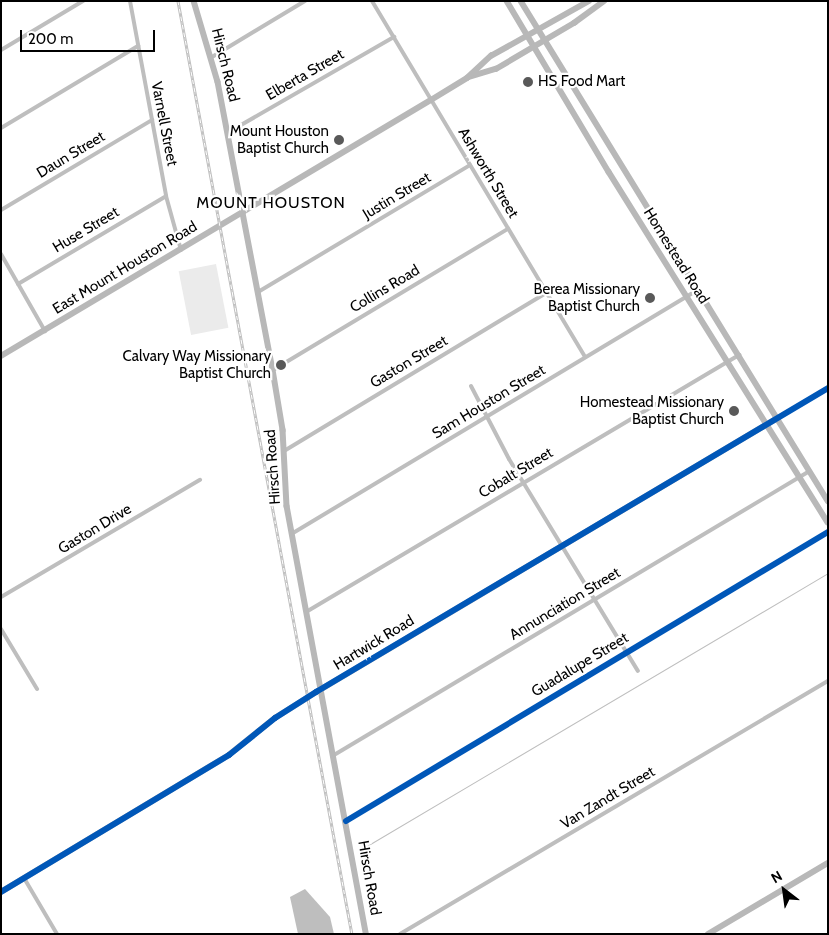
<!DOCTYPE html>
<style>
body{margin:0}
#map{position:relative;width:829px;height:935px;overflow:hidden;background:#fff;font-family:Cabin,sans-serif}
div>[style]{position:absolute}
.green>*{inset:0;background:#ebebeb;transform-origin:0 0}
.water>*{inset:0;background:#bebebe}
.stream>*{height:1px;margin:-0.5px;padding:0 0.5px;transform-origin:0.5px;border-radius:0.5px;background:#bebebe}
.street>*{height:4px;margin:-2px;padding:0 2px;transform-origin:2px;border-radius:2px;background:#bebebe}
.secondary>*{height:5.5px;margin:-2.75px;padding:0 2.75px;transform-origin:2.75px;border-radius:2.75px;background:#b8b8b8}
.rail>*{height:3px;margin-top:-1.5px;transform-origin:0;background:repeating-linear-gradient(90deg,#fff 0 4px,#bebebe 0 8px);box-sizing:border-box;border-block:1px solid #bebebe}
.cycleway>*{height:6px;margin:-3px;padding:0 3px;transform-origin:3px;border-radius:3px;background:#0057b8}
.dots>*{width:14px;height:14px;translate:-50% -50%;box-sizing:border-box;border:2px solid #fff;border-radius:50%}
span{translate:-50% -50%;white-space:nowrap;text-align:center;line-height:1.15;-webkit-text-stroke:4.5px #fff;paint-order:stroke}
.street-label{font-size:15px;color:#000}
.poi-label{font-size:15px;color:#000}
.left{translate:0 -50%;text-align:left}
.right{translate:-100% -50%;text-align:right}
.neighbourhood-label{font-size:16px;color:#000;letter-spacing:1px}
.frame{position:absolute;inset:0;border:2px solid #000;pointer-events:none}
.north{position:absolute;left:759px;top:865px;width:50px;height:50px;-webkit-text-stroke:4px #fff;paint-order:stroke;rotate:330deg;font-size:14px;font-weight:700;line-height:20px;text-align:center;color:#000}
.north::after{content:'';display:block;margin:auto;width:18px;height:22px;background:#000;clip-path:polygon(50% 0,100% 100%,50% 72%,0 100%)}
.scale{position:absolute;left:20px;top:30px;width:135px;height:22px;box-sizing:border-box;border:2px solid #000;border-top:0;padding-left:6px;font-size:15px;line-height:18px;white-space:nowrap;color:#000;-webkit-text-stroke:4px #fff;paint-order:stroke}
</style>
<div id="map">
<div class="green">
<i style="left:216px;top:264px;width:65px;height:38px;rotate:79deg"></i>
</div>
<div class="water">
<i style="clip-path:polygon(305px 889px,330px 917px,334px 934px,298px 934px,290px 897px)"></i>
</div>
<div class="stream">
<i style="left:360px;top:850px;width:544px;rotate:-30.62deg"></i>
</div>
<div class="street">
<i style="left:130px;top:1px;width:198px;rotate:79.5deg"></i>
<i style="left:166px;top:196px;width:56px;rotate:74.5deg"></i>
<i style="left:372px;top:1px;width:415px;rotate:59.1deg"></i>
<i style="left:1px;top:50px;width:96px;rotate:-30.9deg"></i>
<i style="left:212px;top:57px;width:109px;rotate:-31.1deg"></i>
<i style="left:1px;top:128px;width:160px;rotate:-30.9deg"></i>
<i style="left:227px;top:133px;width:193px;rotate:-29.9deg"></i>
<i style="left:1px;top:210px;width:176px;rotate:-30.8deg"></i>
<i style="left:1px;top:254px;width:89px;rotate:60.3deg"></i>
<i style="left:18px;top:284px;width:172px;rotate:-30.7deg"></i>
<i style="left:258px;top:292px;width:247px;rotate:-30.9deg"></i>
<i style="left:273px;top:370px;width:274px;rotate:-31deg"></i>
<i style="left:471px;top:386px;width:82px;rotate:62.5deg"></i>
<i style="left:509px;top:459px;width:248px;rotate:58.7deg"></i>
<i style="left:776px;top:419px;width:61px;rotate:-30.8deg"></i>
<i style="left:284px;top:451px;width:306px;rotate:-31.1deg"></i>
<i style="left:293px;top:533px;width:471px;rotate:-31deg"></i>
<i style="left:1px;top:597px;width:231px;rotate:-30.5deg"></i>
<i style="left:306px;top:612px;width:504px;rotate:-30.69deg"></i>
<i style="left:1px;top:629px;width:70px;rotate:59deg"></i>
<i style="left:334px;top:755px;width:552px;rotate:-30.84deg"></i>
<i style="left:346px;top:821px;width:562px;rotate:-30.95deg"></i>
<i style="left:24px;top:878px;width:65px;rotate:59.5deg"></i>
<i style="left:400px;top:934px;width:497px;rotate:-30.6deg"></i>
</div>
<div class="secondary">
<i style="left:194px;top:1px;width:84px;rotate:73.5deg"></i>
<i style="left:218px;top:82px;width:293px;rotate:79.2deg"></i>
<i style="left:273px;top:370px;width:61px;rotate:80.5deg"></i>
<i style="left:283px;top:430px;width:76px;rotate:87deg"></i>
<i style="left:287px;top:506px;width:435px;rotate:79.5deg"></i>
<i style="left:507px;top:1px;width:199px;rotate:59.2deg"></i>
<i style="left:609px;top:172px;width:413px;rotate:58deg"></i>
<i style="left:521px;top:1px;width:587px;rotate:58.45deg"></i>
<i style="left:469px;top:77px;width:28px;rotate:-17deg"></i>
<i style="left:496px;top:69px;width:91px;rotate:-30.5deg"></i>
<i style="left:574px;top:23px;width:37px;rotate:-36deg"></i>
<i style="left:1px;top:356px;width:500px;rotate:-30.77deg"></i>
<i style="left:431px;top:100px;width:42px;rotate:-31.4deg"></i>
<i style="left:467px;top:78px;width:33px;rotate:-43deg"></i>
<i style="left:491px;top:56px;width:112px;rotate:-29.3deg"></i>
<i style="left:1px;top:892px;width:266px;rotate:-31deg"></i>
<i style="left:229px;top:755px;width:59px;rotate:-38.8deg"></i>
<i style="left:275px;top:718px;width:39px;rotate:-32deg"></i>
<i style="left:308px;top:697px;width:544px;rotate:-30.71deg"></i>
<i style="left:708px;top:934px;width:139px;rotate:-30.6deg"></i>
</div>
<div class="rail">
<i style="left:178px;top:1px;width:949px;rotate:79.44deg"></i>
</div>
<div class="cycleway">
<i style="left:346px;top:821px;width:562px;rotate:-30.95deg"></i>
<i style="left:1px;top:892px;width:266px;rotate:-31deg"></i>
<i style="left:229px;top:755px;width:59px;rotate:-38.8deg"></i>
<i style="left:275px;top:718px;width:49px;rotate:-32.4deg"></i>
<i style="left:316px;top:692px;width:595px;rotate:-30.7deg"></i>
</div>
<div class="dots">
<i style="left:528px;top:82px;background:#595959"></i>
<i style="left:339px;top:140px;background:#595959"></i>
<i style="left:650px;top:298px;background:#595959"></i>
<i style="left:281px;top:365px;background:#595959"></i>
<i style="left:734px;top:411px;background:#595959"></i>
</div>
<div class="street-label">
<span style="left:225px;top:65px;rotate:76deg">Hirsch Road</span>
<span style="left:305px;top:75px;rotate:-30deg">Elberta Street</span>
<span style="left:164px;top:124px;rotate:79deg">Varnell Street</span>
<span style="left:71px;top:155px;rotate:-31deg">Daun Street</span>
<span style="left:488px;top:173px;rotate:59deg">Ashworth Street</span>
<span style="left:397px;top:196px;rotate:-31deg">Justin Street</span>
<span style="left:86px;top:230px;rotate:-31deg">Huse Street</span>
<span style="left:676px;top:256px;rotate:58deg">Homestead Road</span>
<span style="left:125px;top:268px;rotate:-31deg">East Mount Houston Road</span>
<span style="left:385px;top:289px;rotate:-31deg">Collins Road</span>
<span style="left:409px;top:362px;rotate:-31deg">Gaston Street</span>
<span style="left:489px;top:402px;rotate:-31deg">Sam Houston Street</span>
<span style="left:273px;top:467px;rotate:-94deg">Hirsch Road</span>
<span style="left:516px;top:473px;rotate:-31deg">Cobalt Street</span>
<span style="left:95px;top:529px;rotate:-31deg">Gaston Drive</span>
<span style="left:565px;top:604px;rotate:-31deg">Annunciation Street</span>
<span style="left:374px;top:643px;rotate:-31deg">Hartwick Road</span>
<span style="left:580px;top:665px;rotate:-31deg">Guadalupe Street</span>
<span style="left:608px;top:798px;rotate:-31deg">Van Zandt Street</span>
<span style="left:369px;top:878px;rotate:80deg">Hirsch Road</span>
</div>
<div class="poi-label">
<span class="left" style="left:538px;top:82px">HS Food Mart</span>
<span class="right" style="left:329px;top:140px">Mount Houston<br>Baptist Church</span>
<span class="right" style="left:640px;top:298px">Berea Missionary<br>Baptist Church</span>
<span class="right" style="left:271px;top:365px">Calvary Way Missionary<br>Baptist Church</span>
<span class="right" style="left:724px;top:411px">Homestead Missionary<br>Baptist Church</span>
</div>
<div class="neighbourhood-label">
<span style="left:271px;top:203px">MOUNT HOUSTON</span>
</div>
<div class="frame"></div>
<div class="north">N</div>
<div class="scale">200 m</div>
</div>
